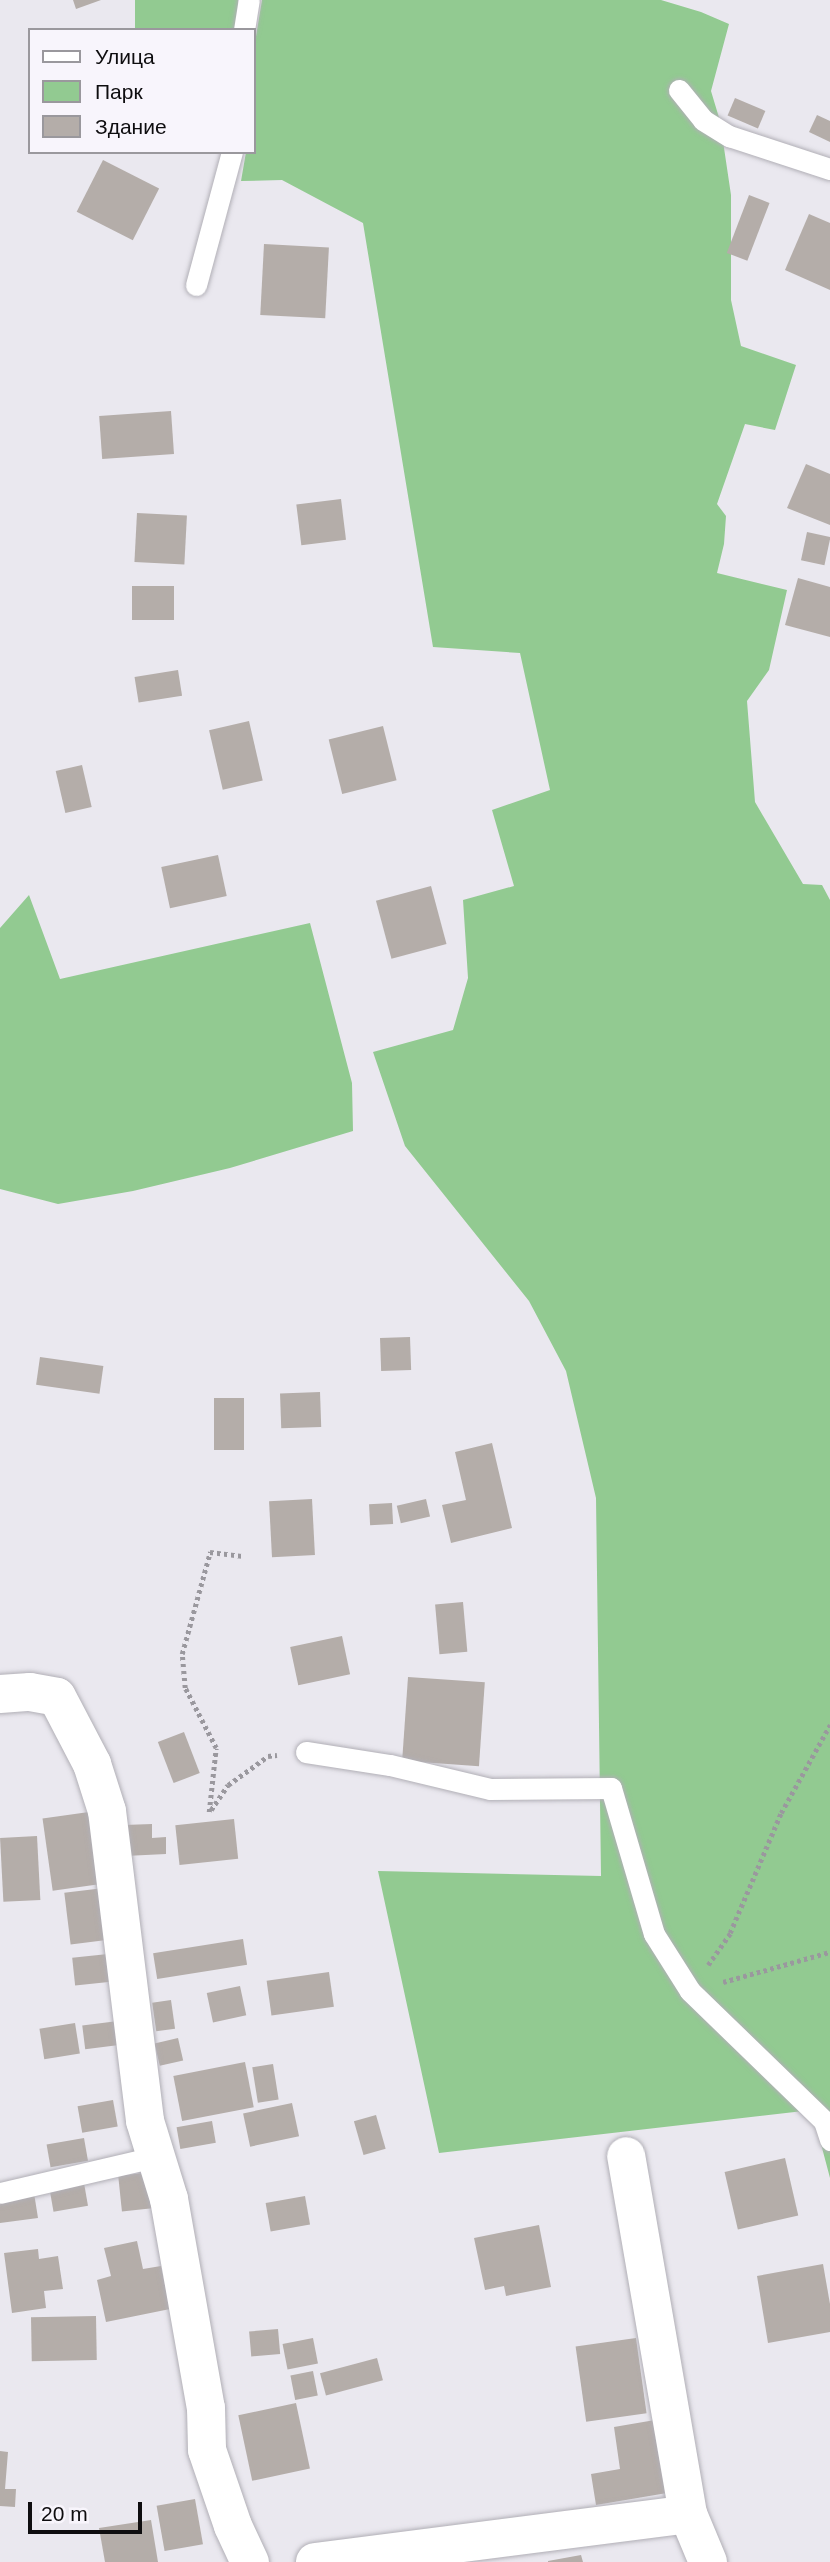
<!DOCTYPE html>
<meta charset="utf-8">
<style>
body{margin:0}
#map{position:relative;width:830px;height:2562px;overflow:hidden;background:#eae8ef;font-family:Helvetica,sans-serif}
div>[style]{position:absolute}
.green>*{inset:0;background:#92ca91;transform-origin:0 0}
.building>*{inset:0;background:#b4ada9;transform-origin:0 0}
.path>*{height:4.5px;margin-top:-2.25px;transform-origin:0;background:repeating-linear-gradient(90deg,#9a989e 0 3.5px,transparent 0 7px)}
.roads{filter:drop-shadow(0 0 2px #b1afb6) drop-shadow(0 0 2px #b1afb6)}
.service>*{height:21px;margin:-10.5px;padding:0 10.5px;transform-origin:10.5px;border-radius:10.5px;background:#fff}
.minor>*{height:38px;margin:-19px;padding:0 19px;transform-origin:19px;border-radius:19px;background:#fff}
span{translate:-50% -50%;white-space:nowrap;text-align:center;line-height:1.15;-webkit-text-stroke:6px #f8f5fc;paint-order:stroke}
.legend{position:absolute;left:28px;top:28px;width:228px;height:126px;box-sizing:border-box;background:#f8f5fc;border:2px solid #9a989d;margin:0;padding:9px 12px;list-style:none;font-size:21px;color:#0e0d0f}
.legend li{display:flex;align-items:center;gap:14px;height:35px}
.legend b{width:35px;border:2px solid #9a989d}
.scale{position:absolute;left:28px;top:2502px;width:114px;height:32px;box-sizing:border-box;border:4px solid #0e0d0f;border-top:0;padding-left:9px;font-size:21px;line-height:24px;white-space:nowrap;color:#0e0d0f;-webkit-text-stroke:5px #f8f5fc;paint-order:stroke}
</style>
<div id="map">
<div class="green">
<i style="left:135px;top:0;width:103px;height:31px"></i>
<i style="clip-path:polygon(262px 0,661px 0,701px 12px,729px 24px,711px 91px,720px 121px,731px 195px,731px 300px,741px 346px,796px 365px,775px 430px,745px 424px,717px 504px,726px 516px,724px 544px,717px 573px,787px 590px,769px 670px,747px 701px,755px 802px,803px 884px,822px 885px,830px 900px,830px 2178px,812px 2110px,439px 2153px,378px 1871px,601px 1876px,596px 1498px,566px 1371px,529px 1301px,405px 1146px,373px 1052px,453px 1030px,468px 978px,463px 900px,514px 886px,492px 810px,550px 790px,520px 653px,433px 647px,363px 223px,282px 180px,241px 181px,246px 152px,254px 152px,254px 48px)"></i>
<i style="clip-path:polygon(29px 895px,60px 979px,310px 923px,352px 1083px,353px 1131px,230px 1168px,133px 1191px,58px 1204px,0 1189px,0 928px)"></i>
</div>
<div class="building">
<i style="clip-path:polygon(73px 0,101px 0,76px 9px)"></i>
<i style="left:735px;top:98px;width:33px;height:19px;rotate:23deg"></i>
<i style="clip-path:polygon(817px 115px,830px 121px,830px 142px,809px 132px)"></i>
<i style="left:103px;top:160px;width:63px;height:58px;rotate:27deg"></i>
<i style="left:749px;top:195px;width:22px;height:62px;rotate:21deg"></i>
<i style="clip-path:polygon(809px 214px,830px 223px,830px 290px,785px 270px)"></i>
<i style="left:264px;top:244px;width:65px;height:71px;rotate:3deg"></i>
<i style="left:171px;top:411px;width:43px;height:72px;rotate:86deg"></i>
<i style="clip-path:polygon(806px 464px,830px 474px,830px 525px,787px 508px)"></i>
<i style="left:341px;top:499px;width:41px;height:45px;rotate:83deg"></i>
<i style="left:137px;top:513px;width:50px;height:49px;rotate:3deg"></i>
<i style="left:807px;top:532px;width:24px;height:29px;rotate:12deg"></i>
<i style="clip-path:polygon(798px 578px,830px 587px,830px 637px,785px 625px)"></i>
<i style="left:174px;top:586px;width:34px;height:42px;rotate:90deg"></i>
<i style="left:178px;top:670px;width:26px;height:44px;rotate:81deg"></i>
<i style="left:249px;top:721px;width:61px;height:41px;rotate:77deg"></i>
<i style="left:383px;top:726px;width:56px;height:56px;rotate:76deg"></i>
<i style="left:82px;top:765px;width:43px;height:27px;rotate:77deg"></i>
<i style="left:218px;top:855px;width:42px;height:58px;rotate:78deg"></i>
<i style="left:431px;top:886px;width:60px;height:57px;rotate:75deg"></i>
<i style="left:410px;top:1337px;width:33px;height:30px;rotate:88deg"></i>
<i style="left:40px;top:1357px;width:64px;height:28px;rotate:8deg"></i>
<i style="left:320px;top:1392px;width:35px;height:40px;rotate:88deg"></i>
<i style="left:214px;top:1398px;width:30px;height:52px"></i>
<i style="clip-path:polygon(492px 1443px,512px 1528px,451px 1543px,442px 1505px,466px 1500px,455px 1452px)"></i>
<i style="left:312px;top:1499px;width:56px;height:43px;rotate:87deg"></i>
<i style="left:426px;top:1499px;width:18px;height:30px;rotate:77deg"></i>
<i style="left:392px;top:1503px;width:21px;height:23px;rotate:87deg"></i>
<i style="left:463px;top:1602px;width:50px;height:28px;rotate:85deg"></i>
<i style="left:342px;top:1636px;width:39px;height:53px;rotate:78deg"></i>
<i style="left:408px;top:1677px;width:77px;height:84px;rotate:4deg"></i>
<i style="left:184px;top:1732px;width:44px;height:28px;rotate:69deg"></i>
<i style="left:96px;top:1811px;width:73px;height:54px;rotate:82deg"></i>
<i style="left:234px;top:1819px;width:40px;height:59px;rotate:84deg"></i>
<i style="clip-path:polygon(152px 1824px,152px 1838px,166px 1837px,166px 1854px,125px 1856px,124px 1825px)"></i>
<i style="left:37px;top:1836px;width:64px;height:37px;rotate:87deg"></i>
<i style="left:104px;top:1888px;width:52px;height:40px;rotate:83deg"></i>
<i style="left:243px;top:1939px;width:26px;height:91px;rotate:81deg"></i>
<i style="left:108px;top:1954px;width:28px;height:36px;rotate:84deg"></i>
<i style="left:329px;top:1972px;width:35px;height:63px;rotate:82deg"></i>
<i style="left:240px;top:1986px;width:30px;height:34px;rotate:78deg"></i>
<i style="left:171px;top:2000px;width:29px;height:19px;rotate:82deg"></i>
<i style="left:118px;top:2021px;width:24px;height:36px;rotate:83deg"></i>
<i style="left:75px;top:2023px;width:31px;height:36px;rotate:81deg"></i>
<i style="left:178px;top:2038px;width:23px;height:24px;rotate:77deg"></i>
<i style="left:245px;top:2062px;width:46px;height:73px;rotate:79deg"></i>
<i style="left:273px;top:2064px;width:36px;height:21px;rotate:81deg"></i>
<i style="left:113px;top:2100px;width:27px;height:36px;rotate:80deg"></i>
<i style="left:292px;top:2103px;width:34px;height:50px;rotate:78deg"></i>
<i style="left:376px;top:2115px;width:35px;height:23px;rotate:74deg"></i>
<i style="left:212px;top:2121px;width:22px;height:36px;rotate:80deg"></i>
<i style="left:84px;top:2138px;width:23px;height:38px;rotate:80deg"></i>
<i style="left:785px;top:2158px;width:59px;height:62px;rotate:77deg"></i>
<i style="left:153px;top:2172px;width:36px;height:35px;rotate:84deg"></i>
<i style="left:84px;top:2183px;width:23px;height:35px;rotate:80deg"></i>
<i style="clip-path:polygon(34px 2193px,38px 2218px,0 2223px,0 2199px)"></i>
<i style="left:305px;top:2196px;width:29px;height:40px;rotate:80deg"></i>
<i style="clip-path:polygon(539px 2225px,551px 2287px,506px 2296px,504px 2286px,485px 2290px,474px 2238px)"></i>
<i style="clip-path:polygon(137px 2241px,143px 2269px,161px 2266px,170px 2309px,106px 2322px,97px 2280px,111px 2276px,104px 2248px)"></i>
<i style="clip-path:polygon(38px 2249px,39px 2259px,58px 2256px,63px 2289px,44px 2291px,46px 2308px,12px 2313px,4px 2253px)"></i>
<i style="clip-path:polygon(823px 2264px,830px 2304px,830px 2332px,768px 2343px,757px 2276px)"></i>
<i style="left:96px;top:2316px;width:44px;height:65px;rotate:89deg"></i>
<i style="left:278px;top:2329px;width:25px;height:29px;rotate:85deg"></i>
<i style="left:313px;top:2338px;width:26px;height:31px;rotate:79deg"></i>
<i style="left:636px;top:2338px;width:76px;height:61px;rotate:82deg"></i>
<i style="left:377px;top:2358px;width:23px;height:59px;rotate:75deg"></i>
<i style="left:313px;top:2371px;width:25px;height:23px;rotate:79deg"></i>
<i style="left:296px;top:2403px;width:67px;height:59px;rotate:78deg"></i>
<i style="clip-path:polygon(655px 2420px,667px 2493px,596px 2505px,591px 2474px,620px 2469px,614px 2427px)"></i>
<i style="clip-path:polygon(0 2451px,8px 2452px,5px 2489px,16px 2489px,15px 2507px,0 2506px)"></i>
<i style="left:195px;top:2499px;width:46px;height:39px;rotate:80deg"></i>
<i style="clip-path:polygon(151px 2520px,158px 2562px,105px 2562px,99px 2528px)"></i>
<i style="clip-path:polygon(581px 2555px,583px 2562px,548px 2562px,548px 2561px)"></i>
</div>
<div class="path">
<i style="left:211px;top:1810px;width:30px;rotate:-56deg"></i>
<i style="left:228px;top:1785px;width:49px;rotate:-35.9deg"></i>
<i style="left:268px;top:1756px;width:9px;rotate:-6deg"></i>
<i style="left:209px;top:1812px;width:64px;rotate:-83.8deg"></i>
<i style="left:216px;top:1748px;width:68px;rotate:-117.3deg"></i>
<i style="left:185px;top:1688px;width:34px;rotate:-95deg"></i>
<i style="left:182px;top:1654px;width:106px;rotate:-74.6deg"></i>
<i style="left:210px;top:1552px;width:34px;rotate:7deg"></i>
<i style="left:708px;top:1965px;width:39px;rotate:-55deg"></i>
<i style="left:730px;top:1933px;width:130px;rotate:-67deg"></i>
<i style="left:781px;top:1813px;width:101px;rotate:-60.9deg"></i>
<i style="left:723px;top:1982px;width:111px;rotate:-15.7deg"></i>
</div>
<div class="roads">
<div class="service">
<i style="left:244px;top:30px;width:30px;rotate:-81deg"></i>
<i style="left:679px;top:90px;width:38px;rotate:51deg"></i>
<i style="left:703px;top:120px;width:31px;rotate:32deg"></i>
<i style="left:729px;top:136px;width:106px;rotate:18.1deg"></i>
<i style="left:196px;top:285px;width:138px;rotate:-74.9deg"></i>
<i style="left:306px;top:1752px;width:85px;rotate:8.8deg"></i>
<i style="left:390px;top:1765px;width:103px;rotate:13.5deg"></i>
<i style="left:490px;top:1789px;width:121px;rotate:-0.5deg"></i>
<i style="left:611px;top:1788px;width:152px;rotate:73.6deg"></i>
<i style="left:654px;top:1934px;width:67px;rotate:57.7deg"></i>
<i style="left:690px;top:1991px;width:187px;rotate:44.1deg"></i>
<i style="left:824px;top:2121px;width:20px;rotate:72deg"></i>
<i style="left:0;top:2193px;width:159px;rotate:-13.1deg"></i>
</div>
<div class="minor">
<i style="left:0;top:1694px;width:30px;rotate:-4deg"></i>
<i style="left:30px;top:1692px;width:27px;rotate:10deg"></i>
<i style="left:57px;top:1697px;width:76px;rotate:62.4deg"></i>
<i style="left:92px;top:1764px;width:49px;rotate:72.3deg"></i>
<i style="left:107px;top:1811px;width:312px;rotate:83deg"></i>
<i style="left:145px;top:2121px;width:82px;rotate:72.9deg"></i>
<i style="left:169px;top:2199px;width:212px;rotate:80deg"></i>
<i style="left:206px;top:2408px;width:42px;rotate:88.6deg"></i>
<i style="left:207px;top:2450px;width:80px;rotate:71.1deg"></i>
<i style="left:233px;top:2526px;width:40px;rotate:65deg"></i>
<i style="left:688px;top:2514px;width:52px;rotate:67.4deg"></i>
<i style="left:315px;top:2562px;width:376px;rotate:-7.3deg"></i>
<i style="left:688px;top:2514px;width:363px;rotate:-99.8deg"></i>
</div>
</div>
<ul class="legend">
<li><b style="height:9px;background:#fff"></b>Улица</li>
<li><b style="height:19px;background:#92ca91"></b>Парк</li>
<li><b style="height:19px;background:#b4ada9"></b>Здание</li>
</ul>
<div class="scale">20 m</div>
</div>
